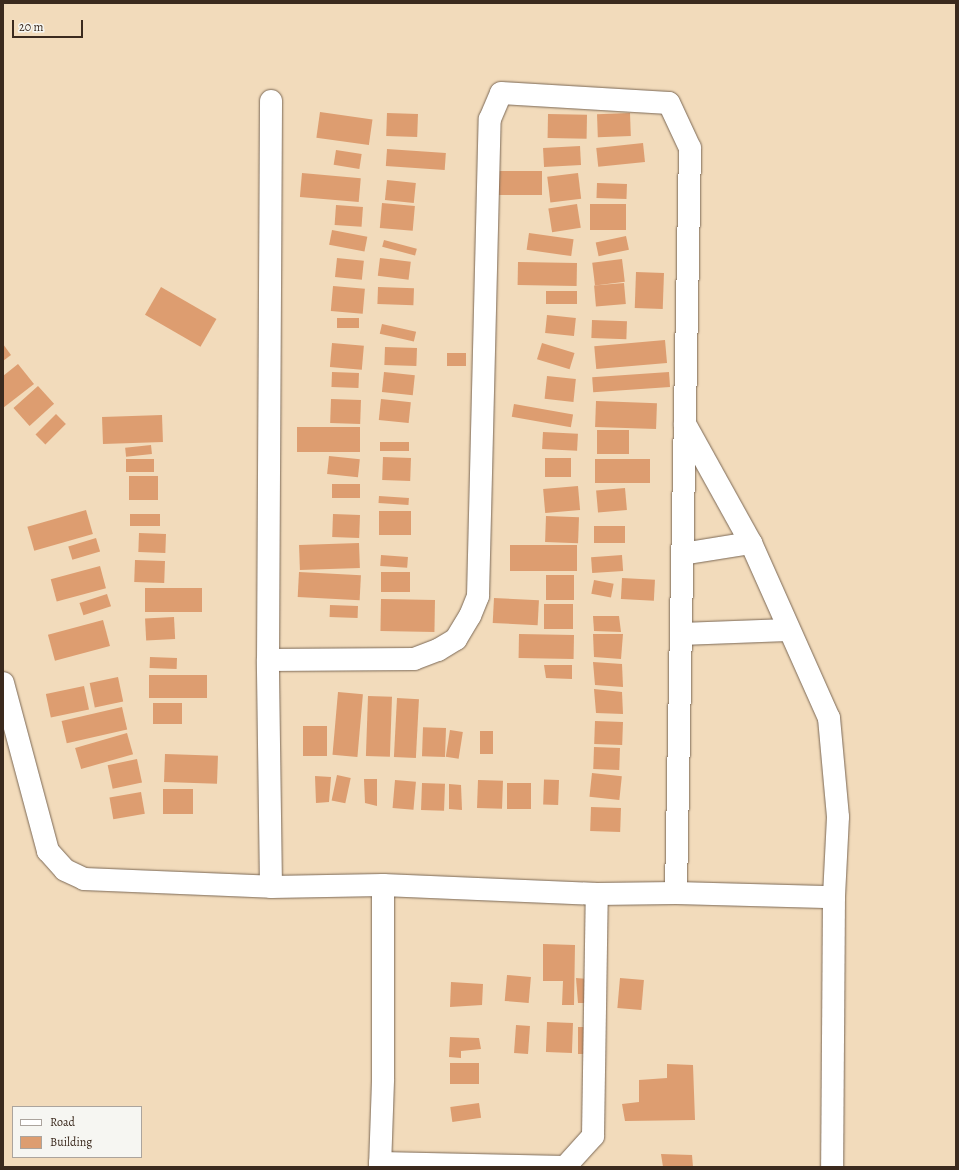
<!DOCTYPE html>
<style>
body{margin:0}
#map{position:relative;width:959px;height:1170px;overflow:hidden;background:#f2dbbb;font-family:Alegreya,serif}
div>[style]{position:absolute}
.building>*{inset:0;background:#dd9d70;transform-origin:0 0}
.roads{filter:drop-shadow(0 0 1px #7b6855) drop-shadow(0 0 1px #7b6855)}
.minor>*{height:22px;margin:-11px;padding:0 11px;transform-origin:11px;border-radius:11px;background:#fff}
span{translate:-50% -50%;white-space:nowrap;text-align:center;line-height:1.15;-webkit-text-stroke:3px #f6f6f2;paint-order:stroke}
.frame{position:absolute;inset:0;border:4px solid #3b2a1e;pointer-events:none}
.legend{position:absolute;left:12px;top:1106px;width:130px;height:52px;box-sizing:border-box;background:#f6f6f2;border:1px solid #aba49d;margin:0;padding:5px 7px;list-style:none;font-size:12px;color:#3b2a1e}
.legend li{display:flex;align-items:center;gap:8px;height:20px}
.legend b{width:20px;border:1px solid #aba49d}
.scale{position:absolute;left:12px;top:20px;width:71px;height:18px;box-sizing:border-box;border:2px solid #3b2a1e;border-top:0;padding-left:5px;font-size:12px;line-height:14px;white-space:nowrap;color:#3b2a1e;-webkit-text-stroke:3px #f6f6f2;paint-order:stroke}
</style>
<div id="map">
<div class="building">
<i style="left:320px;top:112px;width:53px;height:26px;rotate:8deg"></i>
<i style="left:387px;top:113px;width:31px;height:23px;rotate:2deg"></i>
<i style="left:630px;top:113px;width:23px;height:33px;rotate:88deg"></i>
<i style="left:548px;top:114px;width:39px;height:24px;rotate:1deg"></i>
<i style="left:643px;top:143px;width:19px;height:47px;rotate:84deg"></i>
<i style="left:580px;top:146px;width:19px;height:37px;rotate:87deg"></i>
<i style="left:387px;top:149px;width:59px;height:17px;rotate:4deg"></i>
<i style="left:336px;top:150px;width:26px;height:15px;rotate:9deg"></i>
<i style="left:497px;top:171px;width:45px;height:24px"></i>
<i style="left:302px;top:173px;width:59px;height:24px;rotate:5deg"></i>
<i style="left:578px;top:173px;width:26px;height:31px;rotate:83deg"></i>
<i style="left:387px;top:180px;width:29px;height:20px;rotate:6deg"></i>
<i style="left:597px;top:183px;width:30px;height:15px;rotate:2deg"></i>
<i style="left:382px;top:203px;width:33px;height:25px;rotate:5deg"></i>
<i style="left:577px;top:204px;width:24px;height:29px;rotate:81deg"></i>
<i style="left:590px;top:204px;width:36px;height:26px"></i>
<i style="left:336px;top:205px;width:27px;height:20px;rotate:4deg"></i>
<i style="left:332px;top:230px;width:36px;height:15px;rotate:11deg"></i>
<i style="left:529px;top:233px;width:45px;height:17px;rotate:8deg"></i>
<i style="left:626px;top:236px;width:14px;height:31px;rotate:78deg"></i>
<i style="left:384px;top:240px;width:34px;height:7px;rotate:15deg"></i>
<i style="left:337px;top:258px;width:27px;height:19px;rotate:6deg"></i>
<i style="left:380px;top:258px;width:31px;height:18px;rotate:7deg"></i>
<i style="left:622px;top:259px;width:23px;height:30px;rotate:83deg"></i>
<i style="left:518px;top:262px;width:59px;height:23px;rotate:1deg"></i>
<i style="left:636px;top:272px;width:28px;height:36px;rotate:2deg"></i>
<i style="left:624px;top:283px;width:21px;height:30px;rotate:85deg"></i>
<i style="left:333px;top:286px;width:32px;height:25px;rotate:5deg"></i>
<i style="left:161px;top:287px;width:64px;height:32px;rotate:30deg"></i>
<i style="left:378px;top:287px;width:36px;height:17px;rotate:2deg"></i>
<i style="left:546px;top:291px;width:31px;height:13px"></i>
<i style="left:547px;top:315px;width:29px;height:18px;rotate:6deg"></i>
<i style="left:359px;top:318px;width:10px;height:22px;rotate:90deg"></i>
<i style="left:592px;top:320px;width:35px;height:18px;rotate:2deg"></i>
<i style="left:382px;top:324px;width:35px;height:10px;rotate:13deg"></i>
<i style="left:665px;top:340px;width:23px;height:71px;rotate:85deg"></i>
<i style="left:332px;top:343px;width:32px;height:24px;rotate:5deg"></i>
<i style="left:542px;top:343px;width:34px;height:17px;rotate:17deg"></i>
<i style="clip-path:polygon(3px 344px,11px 355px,3px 361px)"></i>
<i style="left:385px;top:347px;width:32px;height:18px;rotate:2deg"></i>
<i style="left:447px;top:353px;width:19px;height:13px"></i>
<i style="clip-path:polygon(18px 364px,34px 384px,3px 408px,3px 376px)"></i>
<i style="left:332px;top:372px;width:27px;height:15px;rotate:2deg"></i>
<i style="left:384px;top:372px;width:31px;height:20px;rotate:6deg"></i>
<i style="left:669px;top:372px;width:15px;height:77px;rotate:86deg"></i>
<i style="left:547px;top:376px;width:29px;height:23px;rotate:6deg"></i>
<i style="left:38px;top:386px;width:24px;height:33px;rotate:48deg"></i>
<i style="left:331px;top:399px;width:30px;height:24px;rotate:2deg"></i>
<i style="left:381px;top:399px;width:30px;height:21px;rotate:6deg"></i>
<i style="left:596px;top:401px;width:61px;height:26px;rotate:2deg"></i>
<i style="left:514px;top:404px;width:60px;height:13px;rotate:10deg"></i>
<i style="left:56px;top:414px;width:14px;height:29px;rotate:45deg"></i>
<i style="left:162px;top:415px;width:27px;height:60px;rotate:88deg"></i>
<i style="left:360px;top:427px;width:25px;height:63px;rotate:90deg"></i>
<i style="left:597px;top:430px;width:32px;height:24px"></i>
<i style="left:543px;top:432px;width:35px;height:17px;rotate:3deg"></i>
<i style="left:380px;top:442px;width:29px;height:9px"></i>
<i style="left:151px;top:445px;width:9px;height:26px;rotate:84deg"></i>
<i style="left:329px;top:456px;width:31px;height:18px;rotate:6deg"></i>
<i style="left:383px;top:457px;width:28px;height:23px;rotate:2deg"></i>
<i style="left:545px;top:458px;width:26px;height:19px"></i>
<i style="left:126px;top:459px;width:28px;height:13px"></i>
<i style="left:650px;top:459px;width:24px;height:55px;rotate:90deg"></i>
<i style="left:129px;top:476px;width:29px;height:24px"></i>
<i style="left:332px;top:484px;width:28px;height:14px"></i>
<i style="left:578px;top:486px;width:24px;height:35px;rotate:85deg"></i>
<i style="left:625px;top:488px;width:22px;height:29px;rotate:85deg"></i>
<i style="left:379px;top:496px;width:30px;height:7px;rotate:4deg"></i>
<i style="left:86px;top:510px;width:25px;height:61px;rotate:74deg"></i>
<i style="left:379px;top:511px;width:32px;height:24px"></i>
<i style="left:130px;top:514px;width:30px;height:12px"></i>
<i style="left:333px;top:514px;width:27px;height:23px;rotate:2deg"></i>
<i style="left:546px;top:516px;width:33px;height:26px;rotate:2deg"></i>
<i style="left:625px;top:526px;width:17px;height:31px;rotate:90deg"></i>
<i style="left:139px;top:533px;width:27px;height:19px;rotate:2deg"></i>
<i style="left:96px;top:538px;width:14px;height:29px;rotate:73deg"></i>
<i style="left:359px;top:543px;width:25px;height:60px;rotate:88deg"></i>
<i style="left:510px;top:545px;width:67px;height:26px"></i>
<i style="left:381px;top:555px;width:27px;height:11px;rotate:4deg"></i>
<i style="left:622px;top:555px;width:16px;height:31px;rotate:86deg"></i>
<i style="left:135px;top:560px;width:30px;height:22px;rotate:2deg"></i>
<i style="left:100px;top:566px;width:23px;height:51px;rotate:75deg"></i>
<i style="left:299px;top:572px;width:62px;height:25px;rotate:3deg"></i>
<i style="left:381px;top:572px;width:29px;height:20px"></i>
<i style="left:546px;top:575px;width:28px;height:25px"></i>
<i style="left:622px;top:578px;width:33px;height:21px;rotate:3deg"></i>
<i style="left:594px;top:580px;width:20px;height:14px;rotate:11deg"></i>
<i style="left:202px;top:588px;width:24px;height:57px;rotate:90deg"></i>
<i style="left:107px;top:594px;width:13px;height:29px;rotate:72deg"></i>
<i style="left:494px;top:598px;width:45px;height:25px;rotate:3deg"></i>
<i style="left:381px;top:599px;width:54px;height:32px;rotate:1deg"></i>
<i style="left:573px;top:604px;width:25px;height:29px;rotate:90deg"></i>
<i style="left:330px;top:605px;width:28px;height:12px;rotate:2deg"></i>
<i style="clip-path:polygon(593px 616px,619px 616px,621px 632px,594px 631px)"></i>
<i style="left:174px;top:617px;width:22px;height:29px;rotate:87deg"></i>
<i style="left:103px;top:620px;width:27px;height:57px;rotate:75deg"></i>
<i style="left:519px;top:634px;width:55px;height:24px;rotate:1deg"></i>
<i style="clip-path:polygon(593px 634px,623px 634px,621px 659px,594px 657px)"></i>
<i style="left:150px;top:657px;width:27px;height:11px;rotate:2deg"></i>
<i style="clip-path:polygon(593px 662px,622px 664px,623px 687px,595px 685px)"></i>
<i style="clip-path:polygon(544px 665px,572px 665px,572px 679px,546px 678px)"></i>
<i style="left:149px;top:675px;width:58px;height:23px"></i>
<i style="left:118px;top:677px;width:25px;height:29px;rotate:78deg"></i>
<i style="left:84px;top:686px;width:24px;height:39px;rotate:78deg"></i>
<i style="clip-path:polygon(594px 689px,622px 692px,623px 714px,596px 713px)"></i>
<i style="left:338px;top:692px;width:25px;height:63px;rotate:5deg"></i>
<i style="left:368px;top:696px;width:24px;height:60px;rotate:2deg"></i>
<i style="left:397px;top:698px;width:22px;height:59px;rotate:3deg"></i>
<i style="left:153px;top:703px;width:29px;height:21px"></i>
<i style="left:122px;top:707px;width:23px;height:62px;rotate:77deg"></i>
<i style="left:595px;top:721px;width:28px;height:23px;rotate:2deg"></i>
<i style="left:303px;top:726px;width:24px;height:30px"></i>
<i style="left:446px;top:728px;width:29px;height:23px;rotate:92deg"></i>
<i style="left:450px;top:730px;width:13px;height:27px;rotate:9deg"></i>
<i style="left:480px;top:731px;width:13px;height:23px"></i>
<i style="left:127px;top:733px;width:22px;height:54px;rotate:74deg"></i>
<i style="left:594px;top:747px;width:26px;height:22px;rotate:2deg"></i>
<i style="left:165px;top:754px;width:53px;height:28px;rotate:2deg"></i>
<i style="left:137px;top:759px;width:24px;height:30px;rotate:78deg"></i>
<i style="left:592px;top:773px;width:30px;height:24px;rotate:6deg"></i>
<i style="left:337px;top:775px;width:14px;height:26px;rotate:12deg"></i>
<i style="clip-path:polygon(315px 776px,331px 777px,329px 802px,316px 803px)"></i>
<i style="clip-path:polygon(364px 779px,377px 779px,377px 806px,365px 803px)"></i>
<i style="left:395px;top:780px;width:21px;height:28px;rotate:5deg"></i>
<i style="left:478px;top:780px;width:25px;height:28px;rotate:2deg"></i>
<i style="left:559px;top:780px;width:25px;height:15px;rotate:92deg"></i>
<i style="left:422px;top:783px;width:23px;height:27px;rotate:2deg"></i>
<i style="left:507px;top:783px;width:24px;height:26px"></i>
<i style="clip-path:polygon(449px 784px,461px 785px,462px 810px,449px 809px)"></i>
<i style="left:163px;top:789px;width:30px;height:25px"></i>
<i style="left:141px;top:792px;width:22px;height:32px;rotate:80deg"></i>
<i style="left:591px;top:807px;width:30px;height:24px;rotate:2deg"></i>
<i style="clip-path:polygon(543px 944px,575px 945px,574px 1005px,562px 1005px,563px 981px,543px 981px)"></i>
<i style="left:507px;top:975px;width:24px;height:26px;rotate:5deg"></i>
<i style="clip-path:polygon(576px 978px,588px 979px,589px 1003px,578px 1003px)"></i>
<i style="left:620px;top:978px;width:24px;height:30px;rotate:5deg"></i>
<i style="clip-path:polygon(451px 982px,483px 984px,482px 1005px,450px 1007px)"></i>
<i style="left:547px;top:1022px;width:26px;height:30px;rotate:2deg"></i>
<i style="left:516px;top:1025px;width:14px;height:28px;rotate:4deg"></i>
<i style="left:578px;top:1027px;width:12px;height:27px"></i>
<i style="clip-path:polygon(450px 1037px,479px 1038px,481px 1049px,461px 1051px,461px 1058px,449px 1057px)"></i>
<i style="left:450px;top:1063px;width:29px;height:21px"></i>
<i style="clip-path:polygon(667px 1064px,693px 1065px,695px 1120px,625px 1121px,622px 1104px,639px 1102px,639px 1080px,667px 1078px)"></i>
<i style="left:479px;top:1103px;width:15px;height:29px;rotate:82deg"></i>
<i style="clip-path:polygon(661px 1154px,692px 1155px,693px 1167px,663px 1167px)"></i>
</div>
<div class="roads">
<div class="minor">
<i style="left:685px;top:424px;width:136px;rotate:61deg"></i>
<i style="left:751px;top:543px;width:192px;rotate:66deg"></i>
<i style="left:829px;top:718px;width:99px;rotate:84.8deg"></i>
<i style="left:838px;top:817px;width:80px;rotate:92.9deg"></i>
<i style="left:834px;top:897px;width:270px;rotate:90.4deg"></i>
<i style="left:682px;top:554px;width:70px;rotate:-9.1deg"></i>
<i style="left:681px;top:634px;width:107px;rotate:-2.1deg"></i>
<i style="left:268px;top:660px;width:146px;rotate:-0.4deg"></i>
<i style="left:414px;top:659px;width:26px;rotate:-21deg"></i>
<i style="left:438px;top:650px;width:21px;rotate:-31deg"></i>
<i style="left:456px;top:639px;width:27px;rotate:-59deg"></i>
<i style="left:470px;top:616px;width:22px;rotate:-68deg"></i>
<i style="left:478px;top:596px;width:477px;rotate:-88.6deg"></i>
<i style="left:490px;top:119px;width:28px;rotate:-67deg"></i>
<i style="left:501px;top:93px;width:168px;rotate:3.4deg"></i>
<i style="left:669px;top:103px;width:50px;rotate:65deg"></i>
<i style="left:690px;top:148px;width:745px;rotate:91.08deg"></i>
<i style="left:3px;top:683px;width:174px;rotate:75deg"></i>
<i style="left:48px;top:851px;width:25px;rotate:48deg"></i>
<i style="left:65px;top:870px;width:21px;rotate:25deg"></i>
<i style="left:84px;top:879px;width:187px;rotate:2.4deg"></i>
<i style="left:271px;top:887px;width:112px;rotate:-1deg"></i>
<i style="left:383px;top:885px;width:214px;rotate:2.4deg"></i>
<i style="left:597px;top:894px;width:79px;rotate:-0.7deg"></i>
<i style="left:676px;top:893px;width:158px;rotate:1.5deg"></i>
<i style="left:271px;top:887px;width:227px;rotate:-90.8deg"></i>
<i style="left:268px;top:660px;width:559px;rotate:-89.69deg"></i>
<i style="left:380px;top:1163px;width:185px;rotate:1.2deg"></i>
<i style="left:565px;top:1167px;width:42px;rotate:-47.9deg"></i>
<i style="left:593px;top:1136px;width:242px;rotate:-89.1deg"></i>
<i style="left:380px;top:1167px;width:88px;rotate:-88deg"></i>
<i style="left:383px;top:1079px;width:194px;rotate:-90deg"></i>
</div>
</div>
<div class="frame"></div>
<ul class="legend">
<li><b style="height:5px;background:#fff"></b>Road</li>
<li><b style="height:11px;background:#dd9d70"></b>Building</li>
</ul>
<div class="scale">20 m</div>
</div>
